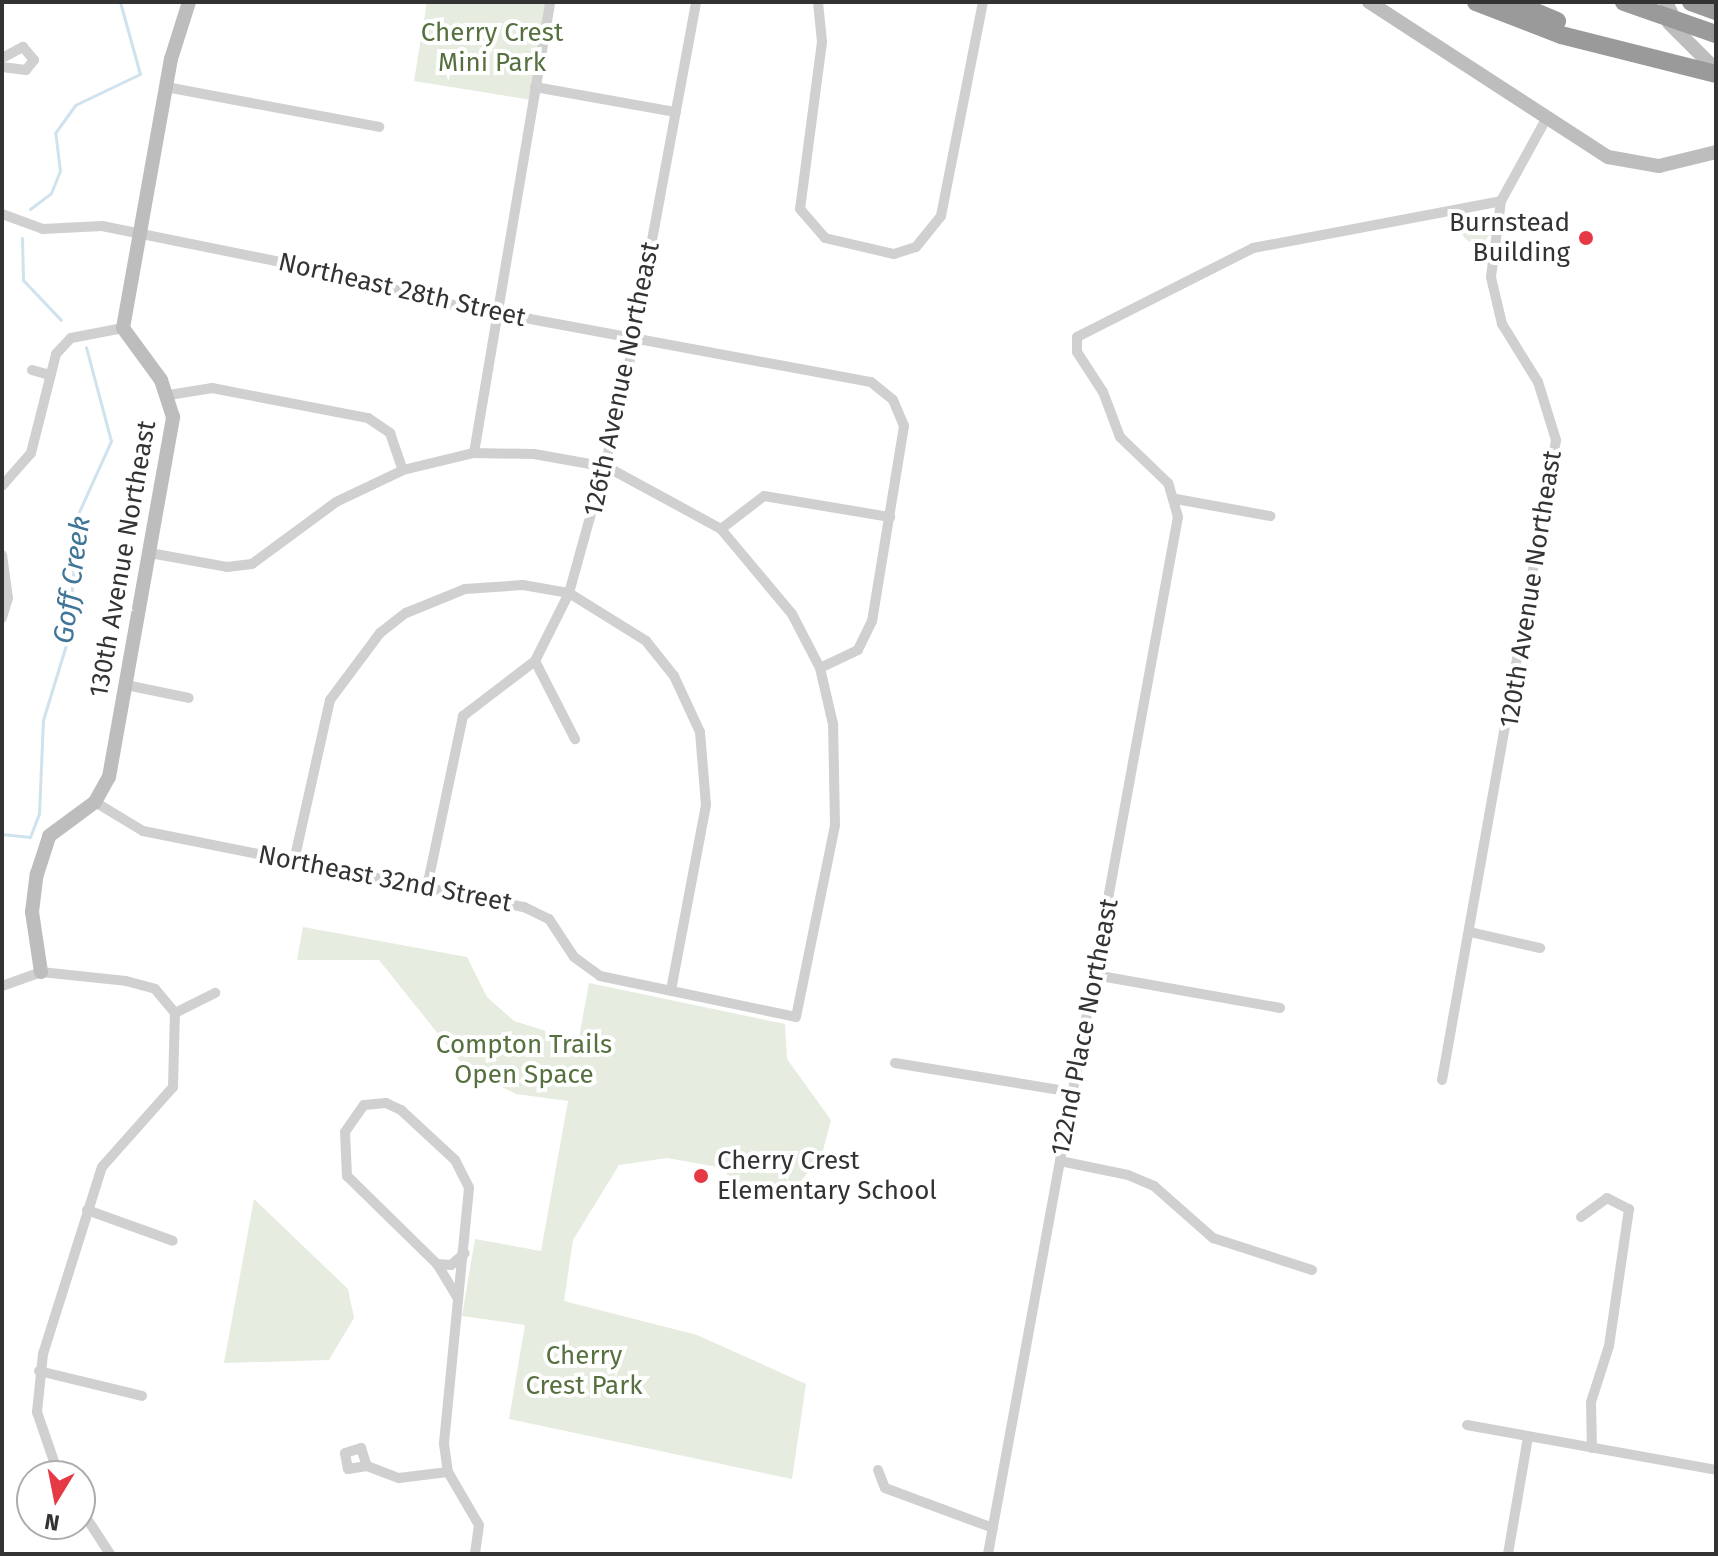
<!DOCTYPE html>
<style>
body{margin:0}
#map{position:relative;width:1718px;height:1556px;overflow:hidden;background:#fff;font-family:"Fira Sans",sans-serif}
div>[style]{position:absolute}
.green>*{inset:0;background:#e6ecdf}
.round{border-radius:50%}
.stream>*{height:3px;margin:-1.5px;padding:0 1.5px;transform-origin:1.5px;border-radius:1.5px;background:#cfe2ee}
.street>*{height:10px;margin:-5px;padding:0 5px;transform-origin:5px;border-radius:5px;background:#d0d0d0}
.secondary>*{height:14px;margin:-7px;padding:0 7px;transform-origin:7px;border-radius:7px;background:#bdbdbd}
.highway>*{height:18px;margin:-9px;padding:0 9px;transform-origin:9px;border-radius:9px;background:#9a9a9a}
.highway-bridge>*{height:18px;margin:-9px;padding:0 9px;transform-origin:9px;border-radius:9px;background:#9a9a9a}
.dots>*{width:22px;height:22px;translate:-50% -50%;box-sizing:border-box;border:4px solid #fff;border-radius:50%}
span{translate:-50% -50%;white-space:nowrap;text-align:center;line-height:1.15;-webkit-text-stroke:8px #fff;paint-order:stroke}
.park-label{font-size:26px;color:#56703f}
.poi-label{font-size:26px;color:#333}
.right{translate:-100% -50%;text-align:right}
.left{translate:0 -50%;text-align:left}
.street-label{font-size:26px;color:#333}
.water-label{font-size:28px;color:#3f7597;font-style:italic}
.frame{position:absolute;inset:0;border:4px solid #333;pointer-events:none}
.north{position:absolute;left:16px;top:1460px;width:80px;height:80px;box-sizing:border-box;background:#fff;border:2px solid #adadad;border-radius:50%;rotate:190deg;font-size:22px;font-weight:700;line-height:32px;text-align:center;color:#333}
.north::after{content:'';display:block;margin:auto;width:28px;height:36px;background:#e63946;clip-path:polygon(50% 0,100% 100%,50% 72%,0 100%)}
</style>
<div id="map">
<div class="green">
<i style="clip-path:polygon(427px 2px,548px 2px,531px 100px,414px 81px)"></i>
<i class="round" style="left:1461px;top:213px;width:30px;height:30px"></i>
<i style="clip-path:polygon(303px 927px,467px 957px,487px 997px,514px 1021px,549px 1032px,579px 1038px,589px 983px,785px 1024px,787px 1059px,831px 1120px,822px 1154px,793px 1192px,749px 1191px,718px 1167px,667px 1158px,619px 1165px,573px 1240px,564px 1301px,697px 1335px,806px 1384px,792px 1479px,509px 1419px,525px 1325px,462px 1316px,475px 1239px,541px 1251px,568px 1101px,516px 1094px,467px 1070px,379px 960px,297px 960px)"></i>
<i style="clip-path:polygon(254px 1199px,348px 1289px,354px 1318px,329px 1360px,224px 1363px)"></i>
</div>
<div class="stream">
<i style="left:30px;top:209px;width:26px;rotate:-37deg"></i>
<i style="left:51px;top:193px;width:24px;rotate:-68deg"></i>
<i style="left:60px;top:171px;width:38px;rotate:-97deg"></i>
<i style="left:55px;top:133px;width:34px;rotate:-54deg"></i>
<i style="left:75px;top:105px;width:72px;rotate:-25.5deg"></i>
<i style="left:140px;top:74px;width:75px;rotate:-105.5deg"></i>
<i style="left:22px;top:238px;width:42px;rotate:88.6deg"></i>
<i style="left:23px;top:280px;width:55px;rotate:46.5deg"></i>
<i style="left:2px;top:834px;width:28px;rotate:6deg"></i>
<i style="left:30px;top:837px;width:25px;rotate:-69deg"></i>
<i style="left:39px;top:814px;width:94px;rotate:-87.6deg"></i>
<i style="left:43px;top:720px;width:86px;rotate:-73deg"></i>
<i style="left:68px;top:638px;width:124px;rotate:-85.4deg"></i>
<i style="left:78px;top:514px;width:80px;rotate:-65.7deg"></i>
<i style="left:111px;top:441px;width:97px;rotate:-104.9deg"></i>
</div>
<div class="street">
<i style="left:818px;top:2px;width:40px;rotate:84.3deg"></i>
<i style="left:822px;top:42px;width:168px;rotate:97.5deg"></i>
<i style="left:800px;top:209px;width:38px;rotate:49deg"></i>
<i style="left:825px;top:238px;width:71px;rotate:13.1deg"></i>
<i style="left:894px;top:254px;width:23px;rotate:-18deg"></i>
<i style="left:916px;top:247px;width:40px;rotate:-51deg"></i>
<i style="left:941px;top:216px;width:218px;rotate:-78.9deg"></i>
<i style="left:2px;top:58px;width:24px;rotate:-28deg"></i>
<i style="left:23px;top:47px;width:17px;rotate:50deg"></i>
<i style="left:34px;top:60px;width:13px;rotate:129deg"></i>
<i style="left:26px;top:70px;width:24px;rotate:-173deg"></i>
<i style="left:166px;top:87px;width:217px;rotate:10.6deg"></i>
<i style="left:535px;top:87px;width:143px;rotate:10.1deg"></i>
<i style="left:2px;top:214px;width:44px;rotate:20.1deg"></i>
<i style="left:43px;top:229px;width:59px;rotate:-2.9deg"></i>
<i style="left:102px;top:226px;width:274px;rotate:11.4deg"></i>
<i style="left:371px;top:280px;width:49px;rotate:21.4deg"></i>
<i style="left:417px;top:298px;width:462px;rotate:10.5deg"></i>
<i style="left:871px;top:382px;width:28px;rotate:39deg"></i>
<i style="left:893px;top:400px;width:28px;rotate:67deg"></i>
<i style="left:904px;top:426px;width:198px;rotate:99.3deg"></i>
<i style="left:872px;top:621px;width:32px;rotate:116deg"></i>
<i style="left:858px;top:650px;width:42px;rotate:154.7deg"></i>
<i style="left:32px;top:370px;width:15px;rotate:16deg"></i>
<i style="left:169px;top:395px;width:44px;rotate:-9.2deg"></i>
<i style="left:212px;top:388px;width:159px;rotate:10.9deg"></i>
<i style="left:368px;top:418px;width:27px;rotate:34deg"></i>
<i style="left:390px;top:433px;width:39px;rotate:71deg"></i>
<i style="left:403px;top:470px;width:73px;rotate:-13.5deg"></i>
<i style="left:474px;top:453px;width:60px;rotate:1deg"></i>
<i style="left:534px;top:454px;width:74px;rotate:10.1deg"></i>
<i style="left:607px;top:467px;width:130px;rotate:28.5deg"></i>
<i style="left:721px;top:529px;width:54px;rotate:-37.5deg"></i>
<i style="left:764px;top:496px;width:128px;rotate:9.5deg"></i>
<i style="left:474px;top:453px;width:457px;rotate:-80.4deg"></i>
<i style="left:2px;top:486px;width:44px;rotate:-48.7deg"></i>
<i style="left:31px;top:453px;width:102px;rotate:-75.8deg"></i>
<i style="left:56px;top:354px;width:22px;rotate:-47deg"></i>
<i style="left:71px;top:338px;width:53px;rotate:-10.9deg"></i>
<i style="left:1176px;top:499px;width:96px;rotate:10.3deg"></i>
<i style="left:150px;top:553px;width:78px;rotate:10.3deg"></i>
<i style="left:227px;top:567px;width:25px;rotate:-7deg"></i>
<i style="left:252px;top:564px;width:104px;rotate:-36.4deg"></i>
<i style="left:336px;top:502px;width:74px;rotate:-25.5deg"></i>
<i style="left:2px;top:555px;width:43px;rotate:82.1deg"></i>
<i style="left:8px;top:598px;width:21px;rotate:107deg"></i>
<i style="left:535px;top:661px;width:88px;rotate:62.9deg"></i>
<i style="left:126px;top:685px;width:64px;rotate:11.7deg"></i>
<i style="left:95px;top:802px;width:56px;rotate:31.1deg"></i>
<i style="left:143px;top:831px;width:389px;rotate:11.3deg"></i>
<i style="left:524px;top:907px;width:28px;rotate:26deg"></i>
<i style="left:549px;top:919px;width:45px;rotate:56.7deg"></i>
<i style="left:574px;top:957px;width:32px;rotate:36deg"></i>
<i style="left:600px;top:976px;width:200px;rotate:11.8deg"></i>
<i style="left:796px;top:1017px;width:196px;rotate:-78.5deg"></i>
<i style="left:835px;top:825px;width:101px;rotate:-91.1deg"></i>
<i style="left:833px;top:724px;width:57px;rotate:-103.1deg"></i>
<i style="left:820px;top:668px;width:61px;rotate:-117.4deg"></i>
<i style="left:792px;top:614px;width:111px;rotate:-129.9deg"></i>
<i style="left:294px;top:861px;width:165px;rotate:-77.4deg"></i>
<i style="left:330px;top:700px;width:84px;rotate:-53.3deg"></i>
<i style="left:380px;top:633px;width:33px;rotate:-38deg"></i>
<i style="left:406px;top:613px;width:64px;rotate:-22.1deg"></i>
<i style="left:465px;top:589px;width:58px;rotate:-3.9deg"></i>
<i style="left:523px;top:585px;width:47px;rotate:9.9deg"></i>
<i style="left:569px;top:593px;width:91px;rotate:31.9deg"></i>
<i style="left:646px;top:641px;width:45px;rotate:51.3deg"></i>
<i style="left:674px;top:676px;width:62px;rotate:65.1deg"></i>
<i style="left:700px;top:732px;width:73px;rotate:85.3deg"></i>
<i style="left:706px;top:805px;width:189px;rotate:100.7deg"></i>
<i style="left:427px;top:887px;width:175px;rotate:-78.1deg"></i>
<i style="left:463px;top:716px;width:91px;rotate:-37.4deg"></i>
<i style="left:535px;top:661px;width:76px;rotate:-63.4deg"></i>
<i style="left:569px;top:593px;width:198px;rotate:-74.5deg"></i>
<i style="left:622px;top:402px;width:407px;rotate:-79.5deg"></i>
<i style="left:1470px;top:932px;width:72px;rotate:12.9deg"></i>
<i style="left:1095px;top:975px;width:188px;rotate:10.1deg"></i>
<i style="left:2px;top:986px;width:41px;rotate:-19.7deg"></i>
<i style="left:41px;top:972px;width:85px;rotate:6deg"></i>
<i style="left:126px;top:981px;width:30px;rotate:15deg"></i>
<i style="left:155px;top:989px;width:31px;rotate:50deg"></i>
<i style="left:175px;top:1013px;width:45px;rotate:-26.6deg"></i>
<i style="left:895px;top:1063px;width:180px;rotate:9.3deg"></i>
<i style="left:1442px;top:1080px;width:650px;rotate:-79.9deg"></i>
<i style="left:1556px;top:440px;width:61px;rotate:-107.2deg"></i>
<i style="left:1538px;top:382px;width:68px;rotate:-121.8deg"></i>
<i style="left:1502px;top:324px;width:48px;rotate:-103.2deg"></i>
<i style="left:1491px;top:277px;width:77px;rotate:-82.5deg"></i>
<i style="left:1501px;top:201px;width:94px;rotate:-61.2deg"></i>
<i style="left:1060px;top:1161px;width:69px;rotate:11.6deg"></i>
<i style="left:1128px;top:1175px;width:28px;rotate:23deg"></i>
<i style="left:1154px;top:1186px;width:79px;rotate:41.4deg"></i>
<i style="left:1213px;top:1238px;width:104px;rotate:17.9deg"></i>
<i style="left:87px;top:1210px;width:91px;rotate:19.8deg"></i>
<i style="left:1581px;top:1217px;width:32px;rotate:-36deg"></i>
<i style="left:1607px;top:1198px;width:25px;rotate:27deg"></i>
<i style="left:1629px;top:1209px;width:138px;rotate:98.3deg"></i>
<i style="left:1609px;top:1346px;width:59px;rotate:107.8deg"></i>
<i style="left:1591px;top:1402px;width:46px;rotate:88.8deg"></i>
<i style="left:437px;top:1264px;width:14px;rotate:4deg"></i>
<i style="left:451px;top:1265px;width:18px;rotate:-41deg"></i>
<i style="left:457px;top:1297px;width:39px;rotate:-121deg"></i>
<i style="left:437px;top:1264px;width:126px;rotate:-135.6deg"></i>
<i style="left:347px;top:1176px;width:44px;rotate:-92.6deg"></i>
<i style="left:345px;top:1132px;width:33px;rotate:-55deg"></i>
<i style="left:364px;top:1105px;width:22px;rotate:-5deg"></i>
<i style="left:386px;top:1103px;width:17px;rotate:25deg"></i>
<i style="left:401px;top:1110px;width:74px;rotate:42.8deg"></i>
<i style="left:455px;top:1160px;width:31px;rotate:63deg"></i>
<i style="left:469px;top:1188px;width:257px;rotate:95.6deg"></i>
<i style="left:444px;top:1444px;width:28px;rotate:82deg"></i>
<i style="left:448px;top:1472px;width:61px;rotate:59.7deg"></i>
<i style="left:479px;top:1525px;width:29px;rotate:98deg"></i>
<i style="left:39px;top:1371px;width:106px;rotate:13.6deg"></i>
<i style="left:1467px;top:1425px;width:253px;rotate:10.2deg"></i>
<i style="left:367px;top:1466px;width:19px;rotate:171deg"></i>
<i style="left:348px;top:1469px;width:16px;rotate:-101deg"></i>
<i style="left:345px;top:1453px;width:17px;rotate:-17deg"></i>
<i style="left:361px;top:1448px;width:19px;rotate:72deg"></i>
<i style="left:367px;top:1466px;width:34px;rotate:21deg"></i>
<i style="left:399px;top:1478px;width:49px;rotate:-7deg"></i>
<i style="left:878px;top:1470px;width:19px;rotate:69deg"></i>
<i style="left:885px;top:1488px;width:115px;rotate:20.3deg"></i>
<i style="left:59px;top:1476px;width:68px;rotate:-109deg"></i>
<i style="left:37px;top:1412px;width:58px;rotate:-84.1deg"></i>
<i style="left:43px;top:1354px;width:196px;rotate:-72.5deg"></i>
<i style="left:102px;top:1167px;width:107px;rotate:-48.4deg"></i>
<i style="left:173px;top:1087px;width:74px;rotate:-88.5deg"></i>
<i style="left:80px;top:1508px;width:55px;rotate:56.9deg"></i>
<i style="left:988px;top:1554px;width:1054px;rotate:-79.62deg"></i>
<i style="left:1178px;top:517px;width:35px;rotate:-106deg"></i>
<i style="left:1168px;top:483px;width:66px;rotate:-136.2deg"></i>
<i style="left:1120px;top:437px;width:48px;rotate:-110.7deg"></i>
<i style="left:1103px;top:392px;width:48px;rotate:-123deg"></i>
<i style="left:1077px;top:352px;width:15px;rotate:-90deg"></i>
<i style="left:1077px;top:337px;width:197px;rotate:-26.8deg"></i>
<i style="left:1253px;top:248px;width:252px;rotate:-10.7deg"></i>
<i style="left:1508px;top:1554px;width:119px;rotate:-80.3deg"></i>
</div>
<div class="secondary">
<i style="left:1369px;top:2px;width:285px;rotate:33deg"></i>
<i style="left:1608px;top:157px;width:52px;rotate:10deg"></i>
<i style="left:1659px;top:166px;width:59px;rotate:-13.8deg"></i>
<i style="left:1666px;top:2px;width:25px;rotate:64deg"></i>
<i style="left:1669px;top:23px;width:66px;rotate:45deg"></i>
<i style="left:41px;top:972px;width:61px;rotate:-98.5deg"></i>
<i style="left:32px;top:912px;width:38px;rotate:-83deg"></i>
<i style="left:37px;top:874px;width:40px;rotate:-72deg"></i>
<i style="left:49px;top:836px;width:57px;rotate:-36.5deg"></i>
<i style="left:95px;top:802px;width:29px;rotate:-61deg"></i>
<i style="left:109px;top:777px;width:366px;rotate:-79.9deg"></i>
<i style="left:173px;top:417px;width:39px;rotate:-108deg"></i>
<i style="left:161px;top:380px;width:64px;rotate:-126.2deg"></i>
<i style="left:123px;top:328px;width:273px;rotate:-79.9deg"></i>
<i style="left:171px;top:59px;width:60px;rotate:-72.5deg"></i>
</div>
<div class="highway">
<i style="left:1476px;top:2px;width:91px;rotate:21.2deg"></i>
<i style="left:1561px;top:35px;width:160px;rotate:14.1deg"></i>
<i style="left:1512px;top:2px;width:49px;rotate:22.9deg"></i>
<i style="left:1691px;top:2px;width:27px;rotate:20deg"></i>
</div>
<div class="highway-bridge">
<i style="left:1624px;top:2px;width:97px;rotate:19.2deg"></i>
</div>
<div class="dots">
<i style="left:1586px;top:238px;background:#e63946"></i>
<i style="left:701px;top:1176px;background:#e63946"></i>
</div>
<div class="park-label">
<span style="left:492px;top:48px">Cherry Crest<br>Mini Park</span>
<span style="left:524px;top:1060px">Compton Trails<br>Open Space</span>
<span style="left:584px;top:1371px">Cherry<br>Crest Park</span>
</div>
<div class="poi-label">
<span class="right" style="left:1570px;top:238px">Burnstead<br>Building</span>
<span class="left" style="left:717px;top:1176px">Cherry Crest<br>Elementary School</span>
</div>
<div class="street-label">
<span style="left:402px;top:290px;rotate:13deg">Northeast 28th Street</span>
<span style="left:622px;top:379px;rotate:-78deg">126th Avenue Northeast</span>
<span style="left:123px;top:559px;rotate:-80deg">130th Avenue Northeast</span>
<span style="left:1531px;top:589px;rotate:-81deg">120th Avenue Northeast</span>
<span style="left:385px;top:879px;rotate:11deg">Northeast 32nd Street</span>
<span style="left:1085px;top:1027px;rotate:-79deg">122nd Place Northeast</span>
</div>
<div class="water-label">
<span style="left:72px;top:580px;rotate:-82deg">Goff Creek</span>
</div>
<div class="frame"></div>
<div class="north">N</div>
</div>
